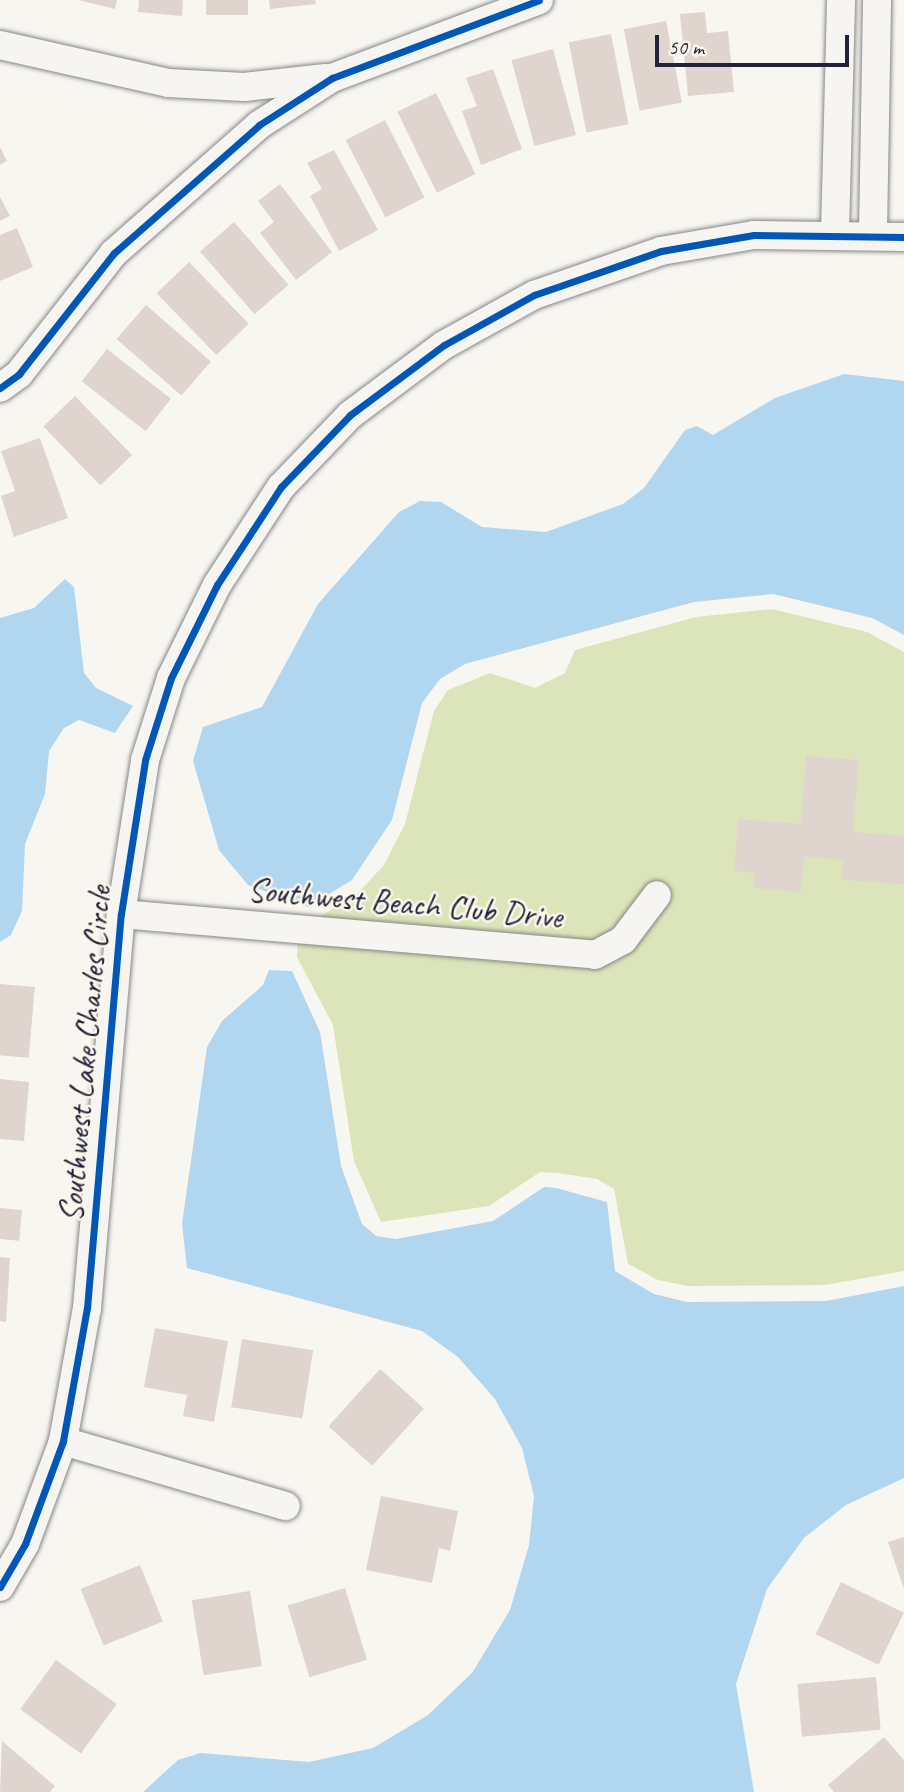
<!DOCTYPE html>
<style>
body{margin:0}
#map{position:relative;width:904px;height:1792px;overflow:hidden;background:#f8f6f0;font-family:Caveat,sans-serif}
div>[style]{position:absolute}
.green>*{inset:0;background:#dbe5b9}
.water>*{inset:0;background:#b1d6f0}
.building>*{inset:0;background:#e0d4ce;transform-origin:0 0}
.roads{filter:drop-shadow(0 0 2px #878688) drop-shadow(0 0 2px #878688)}
.street>*{height:28px;margin:-14px;padding:0 14px;transform-origin:14px;border-radius:14px;background:#f6f5f1}
.cycleway>*{height:7px;margin:-3.5px;padding:0 3.5px;transform-origin:3.5px;border-radius:3.5px;background:#0057b8}
span{translate:-50% -50%;white-space:nowrap;text-align:center;line-height:1.15;-webkit-text-stroke:5px #fbf7ec;paint-order:stroke}
.street-label{font-size:33px;color:#22223b}
.scale{position:absolute;left:655px;top:35px;width:194px;height:32px;box-sizing:border-box;border:4px solid #22223b;border-top:0;padding-left:9px;font-size:21px;line-height:24px;white-space:nowrap;color:#22223b;-webkit-text-stroke:5px #fbf7ec;paint-order:stroke}
</style>
<div id="map">
<div class="green">
<i style="clip-path:polygon(772px 609px,867px 632px,904px 652px,904px 1271px,825px 1285px,688px 1286px,658px 1280px,628px 1264px,614px 1189px,597px 1179px,557px 1173px,540px 1172px,489px 1206px,381px 1222px,354px 1161px,333px 1025px,297px 957px,299px 919px,313px 921px,358px 893px,384px 865px,405px 824px,434px 711px,448px 690px,490px 673px,535px 688px,565px 673px,575px 650px,696px 617px)"></i>
</div>
<div class="water">
<i style="clip-path:polygon(844px 374px,904px 381px,904px 635px,872px 618px,773px 594px,694px 602px,465px 664px,440px 679px,422px 703px,392px 820px,352px 880px,308px 907px,248px 885px,219px 850px,193px 761px,203px 727px,262px 707px,318px 604px,399px 512px,420px 501px,441px 502px,482px 527px,546px 532px,623px 504px,644px 488px,685px 430px,697px 426px,713px 435px,775px 398px)"></i>
<i style="clip-path:polygon(65px 579px,74px 587px,84px 673px,96px 688px,133px 706px,115px 733px,79px 720px,64px 728px,49px 751px,45px 794px,25px 844px,22px 911px,11px 935px,0 942px,0 618px,34px 608px)"></i>
<i style="clip-path:polygon(269px 970px,292px 971px,320px 1032px,341px 1166px,362px 1224px,376px 1236px,396px 1239px,493px 1221px,544px 1187px,556px 1188px,607px 1202px,615px 1271px,654px 1294px,687px 1302px,826px 1301px,904px 1286px,904px 1478px,846px 1505px,804px 1538px,767px 1589px,736px 1684px,754px 1792px,143px 1792px,178px 1760px,200px 1753px,309px 1762px,373px 1748px,428px 1715px,472px 1673px,510px 1610px,529px 1545px,534px 1496px,522px 1448px,495px 1399px,458px 1357px,422px 1331px,187px 1268px,182px 1224px,207px 1047px,222px 1021px,263px 985px)"></i>
</div>
<div class="building">
<i style="clip-path:polygon(78px 0,117px 0,115px 9px)"></i>
<i style="clip-path:polygon(139px 0,183px 0,182px 16px,138px 12px)"></i>
<i style="left:206px;top:0;width:42px;height:15px"></i>
<i style="clip-path:polygon(269px 0,315px 0,316px 4px,270px 9px)"></i>
<i style="clip-path:polygon(705px 12px,707px 33px,728px 31px,734px 92px,688px 96px,680px 14px)"></i>
<i style="left:666px;top:21px;width:83px;height:43px;rotate:79deg"></i>
<i style="left:611px;top:34px;width:92px;height:43px;rotate:79deg"></i>
<i style="left:553px;top:49px;width:89px;height:43px;rotate:75deg"></i>
<i style="clip-path:polygon(493px 69px,522px 149px,481px 165px,462px 111px,477px 106px,466px 78px)"></i>
<i style="left:436px;top:93px;width:90px;height:43px;rotate:64deg"></i>
<i style="left:385px;top:120px;width:87px;height:44px;rotate:63deg"></i>
<i style="clip-path:polygon(0 147px,7px 161px,0 165px)"></i>
<i style="clip-path:polygon(334px 150px,378px 230px,339px 251px,310px 196px,322px 189px,307px 163px)"></i>
<i style="clip-path:polygon(280px 184px,332px 252px,296px 280px,260px 233px,274px 222px,258px 201px)"></i>
<i style="clip-path:polygon(0 197px,10px 216px,0 221px)"></i>
<i style="left:234px;top:222px;width:83px;height:45px;rotate:49deg"></i>
<i style="clip-path:polygon(17px 228px,33px 267px,0 281px,0 235px)"></i>
<i style="left:189px;top:262px;width:86px;height:45px;rotate:46deg"></i>
<i style="left:146px;top:305px;width:86px;height:45px;rotate:41deg"></i>
<i style="left:107px;top:349px;width:81px;height:41px;rotate:38deg"></i>
<i style="left:75px;top:396px;width:82px;height:44px;rotate:46deg"></i>
<i style="clip-path:polygon(40px 438px,68px 518px,14px 537px,1px 496px,15px 491px,1px 451px)"></i>
<i style="clip-path:polygon(806px 756px,859px 760px,853px 832px,904px 836px,904px 884px,842px 880px,843px 860px,804px 857px,801px 892px,754px 888px,755px 873px,734px 871px,738px 819px,801px 824px)"></i>
<i style="left:0;top:984px;width:35px;height:71px;rotate:5deg"></i>
<i style="clip-path:polygon(0 1079px,29px 1082px,24px 1141px,0 1139px)"></i>
<i style="left:0;top:1208px;width:22px;height:31px;rotate:5deg"></i>
<i style="clip-path:polygon(0 1257px,10px 1258px,6px 1322px,0 1321px)"></i>
<i style="clip-path:polygon(155px 1328px,228px 1341px,214px 1422px,183px 1416px,187px 1395px,144px 1387px)"></i>
<i style="left:242px;top:1339px;width:72px;height:69px;rotate:9deg"></i>
<i style="left:380px;top:1369px;width:59px;height:77px;rotate:42deg"></i>
<i style="clip-path:polygon(381px 1496px,458px 1511px,450px 1551px,439px 1548px,432px 1583px,366px 1570px)"></i>
<i style="clip-path:polygon(904px 1537px,904px 1589px,888px 1542px)"></i>
<i style="left:140px;top:1565px;width:61px;height:64px;rotate:68deg"></i>
<i style="left:841px;top:1582px;width:70px;height:58px;rotate:26deg"></i>
<i style="left:345px;top:1588px;width:75px;height:60px;rotate:73deg"></i>
<i style="left:250px;top:1591px;width:76px;height:59px;rotate:81deg"></i>
<i style="left:56px;top:1660px;width:75px;height:61px;rotate:36deg"></i>
<i style="left:876px;top:1677px;width:53px;height:79px;rotate:85deg"></i>
<i style="clip-path:polygon(884px 1737px,904px 1760px,904px 1792px,834px 1792px,828px 1785px)"></i>
<i style="clip-path:polygon(2px 1741px,55px 1786px,50px 1792px,0 1792px)"></i>
</div>
<div class="roads">
<div class="street">
<i style="left:0;top:45px;width:172px;rotate:12.7deg"></i>
<i style="left:168px;top:83px;width:76px;rotate:3deg"></i>
<i style="left:244px;top:87px;width:82px;rotate:-6.3deg"></i>
<i style="left:835px;top:232px;width:232px;rotate:-88.5deg"></i>
<i style="left:873px;top:233px;width:233px;rotate:-89deg"></i>
<i style="left:0;top:388px;width:24px;rotate:-36deg"></i>
<i style="left:19px;top:374px;width:154px;rotate:-51.9deg"></i>
<i style="left:114px;top:253px;width:193px;rotate:-41.4deg"></i>
<i style="left:259px;top:125px;width:87px;rotate:-32.8deg"></i>
<i style="left:332px;top:78px;width:221px;rotate:-20.6deg"></i>
<i style="left:121px;top:914px;width:476px;rotate:4.9deg"></i>
<i style="left:595px;top:955px;width:32px;rotate:-28deg"></i>
<i style="left:623px;top:940px;width:56px;rotate:-52.9deg"></i>
<i style="left:63px;top:1441px;width:232px;rotate:16.3deg"></i>
<i style="left:0;top:1587px;width:50px;rotate:-59.8deg"></i>
<i style="left:25px;top:1544px;width:110px;rotate:-69.7deg"></i>
<i style="left:63px;top:1441px;width:135px;rotate:-79.8deg"></i>
<i style="left:87px;top:1308px;width:395px;rotate:-85.1deg"></i>
<i style="left:121px;top:914px;width:156px;rotate:-81.1deg"></i>
<i style="left:145px;top:760px;width:86px;rotate:-72.4deg"></i>
<i style="left:171px;top:678px;width:104px;rotate:-63.7deg"></i>
<i style="left:217px;top:585px;width:117px;rotate:-56.9deg"></i>
<i style="left:281px;top:487px;width:100px;rotate:-46.2deg"></i>
<i style="left:350px;top:415px;width:117px;rotate:-36.7deg"></i>
<i style="left:444px;top:345px;width:103px;rotate:-29.1deg"></i>
<i style="left:534px;top:295px;width:134px;rotate:-19.1deg"></i>
<i style="left:661px;top:251px;width:94px;rotate:-9.8deg"></i>
<i style="left:754px;top:235px;width:150px;rotate:0.8deg"></i>
</div>
</div>
<div class="cycleway">
<i style="left:0;top:388px;width:24px;rotate:-36deg"></i>
<i style="left:19px;top:374px;width:154px;rotate:-51.9deg"></i>
<i style="left:114px;top:253px;width:193px;rotate:-41.4deg"></i>
<i style="left:259px;top:125px;width:87px;rotate:-32.8deg"></i>
<i style="left:332px;top:78px;width:221px;rotate:-20.6deg"></i>
<i style="left:0;top:1587px;width:50px;rotate:-59.8deg"></i>
<i style="left:25px;top:1544px;width:110px;rotate:-69.7deg"></i>
<i style="left:63px;top:1441px;width:135px;rotate:-79.8deg"></i>
<i style="left:87px;top:1308px;width:395px;rotate:-85.1deg"></i>
<i style="left:121px;top:914px;width:156px;rotate:-81.1deg"></i>
<i style="left:145px;top:760px;width:86px;rotate:-72.4deg"></i>
<i style="left:171px;top:678px;width:104px;rotate:-63.7deg"></i>
<i style="left:217px;top:585px;width:117px;rotate:-56.9deg"></i>
<i style="left:281px;top:487px;width:100px;rotate:-46.2deg"></i>
<i style="left:350px;top:415px;width:117px;rotate:-36.7deg"></i>
<i style="left:444px;top:345px;width:103px;rotate:-29.1deg"></i>
<i style="left:534px;top:295px;width:134px;rotate:-19.1deg"></i>
<i style="left:661px;top:251px;width:94px;rotate:-9.8deg"></i>
<i style="left:754px;top:235px;width:150px;rotate:0.8deg"></i>
</div>
<div class="street-label">
<span style="left:405px;top:904px;rotate:5deg">Southwest Beach Club Drive</span>
<span style="left:86px;top:1054px;rotate:-85deg">Southwest Lake Charles Circle</span>
</div>
<div class="scale">50 m</div>
</div>
